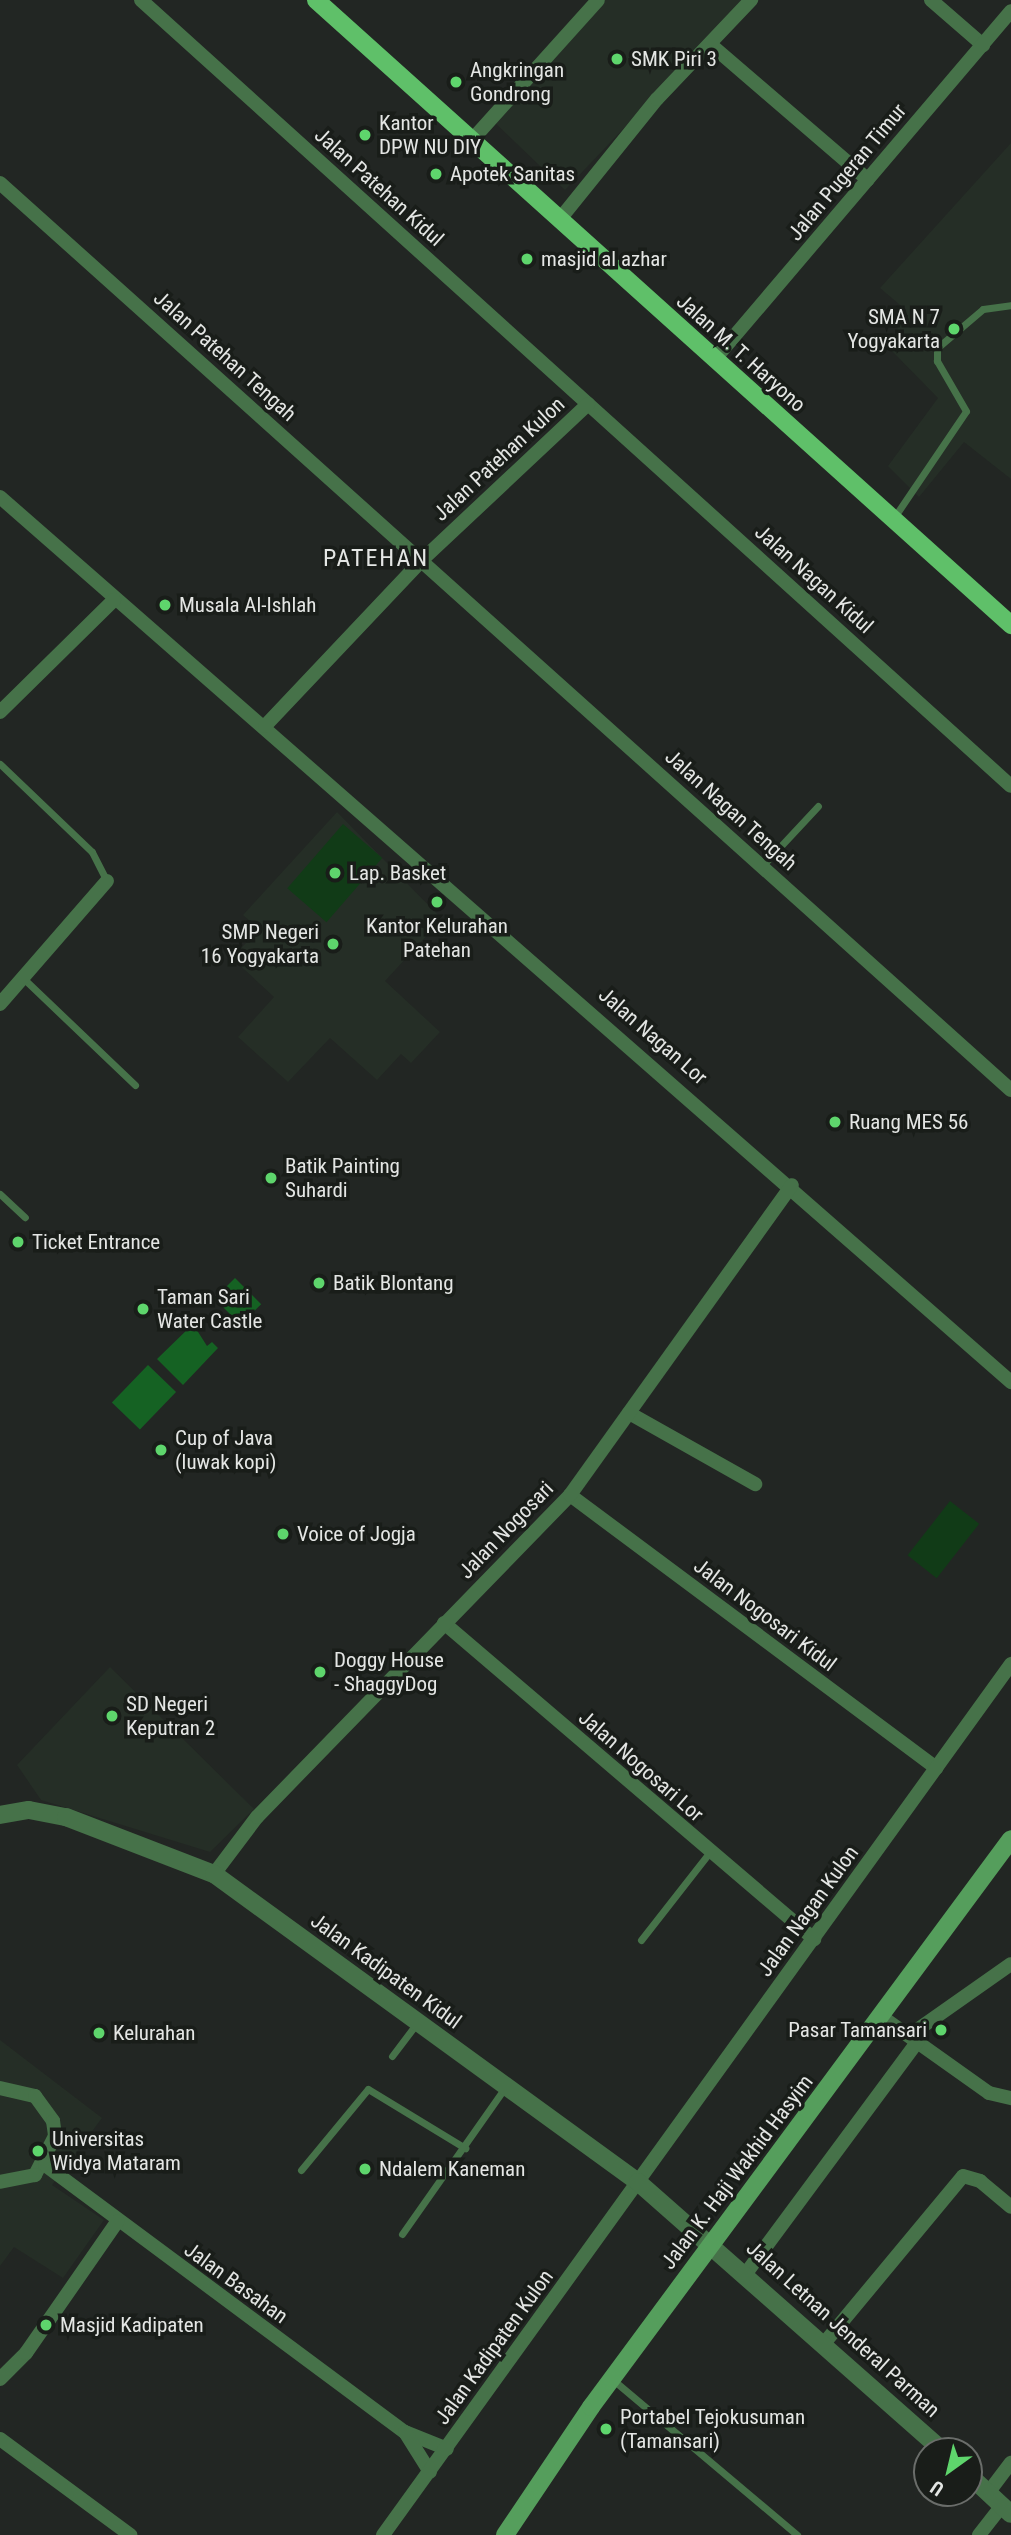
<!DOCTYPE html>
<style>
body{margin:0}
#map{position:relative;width:1011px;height:2535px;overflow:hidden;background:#222623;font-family:"Roboto Condensed",sans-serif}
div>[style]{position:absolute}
.built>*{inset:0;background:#252e26}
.green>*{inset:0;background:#113b17;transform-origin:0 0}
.water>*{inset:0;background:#156223;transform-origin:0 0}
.service>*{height:7px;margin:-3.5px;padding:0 3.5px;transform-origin:3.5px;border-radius:3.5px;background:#467249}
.minor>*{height:14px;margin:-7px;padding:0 7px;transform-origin:7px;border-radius:7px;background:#467249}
.tertiary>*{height:18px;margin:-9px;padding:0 9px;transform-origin:9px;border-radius:9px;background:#467249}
.secondary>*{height:18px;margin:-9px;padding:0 9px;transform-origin:9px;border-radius:9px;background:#559e5c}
.primary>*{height:18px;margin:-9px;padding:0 9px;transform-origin:9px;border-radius:9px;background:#5fc069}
.dots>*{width:19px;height:19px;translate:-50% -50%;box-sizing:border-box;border:4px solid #191d19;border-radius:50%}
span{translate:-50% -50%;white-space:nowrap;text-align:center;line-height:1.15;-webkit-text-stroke:7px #191d19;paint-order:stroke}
.poi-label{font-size:21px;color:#e4e6e4}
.left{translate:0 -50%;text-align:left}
.right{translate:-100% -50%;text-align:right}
.street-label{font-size:21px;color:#e4e6e4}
.quarter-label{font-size:24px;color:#e4e6e4;letter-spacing:2px}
.north{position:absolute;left:913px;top:2437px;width:70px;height:70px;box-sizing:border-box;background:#191d19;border:2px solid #6a6d6a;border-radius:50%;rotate:214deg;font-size:19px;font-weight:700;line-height:28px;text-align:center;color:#e4e6e4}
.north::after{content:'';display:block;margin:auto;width:24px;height:32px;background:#5ed56c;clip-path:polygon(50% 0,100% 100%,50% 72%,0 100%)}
</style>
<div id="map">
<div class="built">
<i style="clip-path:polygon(600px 0,746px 0,565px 190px,489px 117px)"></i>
<i style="clip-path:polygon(1011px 143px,1011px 479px,964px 442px,919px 497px,888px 466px,938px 398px,889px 348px,906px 310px,880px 288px)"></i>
<i style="clip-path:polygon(337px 812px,442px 919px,385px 981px,440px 1032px,411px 1063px,401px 1054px,377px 1080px,330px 1038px,288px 1082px,238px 1037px,274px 997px,232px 958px,259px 929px,243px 915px)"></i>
<i style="clip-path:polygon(110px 1667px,254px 1809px,210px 1852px,41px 1800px,17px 1765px)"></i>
<i style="clip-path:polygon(0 2040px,102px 2118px,52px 2185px,104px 2220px,63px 2278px,14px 2247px,0 2266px)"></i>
</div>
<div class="green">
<i style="left:343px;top:824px;width:52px;height:85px;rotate:41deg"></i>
<i style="left:950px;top:1501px;width:37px;height:69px;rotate:38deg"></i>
</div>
<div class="water">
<i style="left:235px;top:1278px;width:37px;height:29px;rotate:45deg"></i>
<i style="clip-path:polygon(193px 1324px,207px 1346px,212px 1342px,218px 1348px,183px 1385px,157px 1359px)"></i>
<i style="left:148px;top:1365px;width:39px;height:52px;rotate:44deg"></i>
</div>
<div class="service">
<i style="left:893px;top:519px;width:130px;rotate:-55.9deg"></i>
<i style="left:966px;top:411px;width:58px;rotate:-120.1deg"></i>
<i style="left:937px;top:361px;width:13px;rotate:-90deg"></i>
<i style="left:937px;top:348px;width:60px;rotate:-40.3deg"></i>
<i style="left:983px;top:309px;width:28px;rotate:-8deg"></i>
<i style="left:0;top:764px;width:127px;rotate:43.7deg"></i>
<i style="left:92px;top:852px;width:33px;rotate:63deg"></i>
<i style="left:762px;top:866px;width:82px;rotate:-47deg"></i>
<i style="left:23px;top:978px;width:155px;rotate:43.7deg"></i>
<i style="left:0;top:1194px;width:34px;rotate:43deg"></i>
<i style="left:641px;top:1940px;width:110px;rotate:-52deg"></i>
<i style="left:392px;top:2056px;width:41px;rotate:-52.9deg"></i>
<i style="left:301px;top:2170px;width:105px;rotate:-50.4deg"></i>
<i style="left:368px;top:2089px;width:114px;rotate:31.3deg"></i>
<i style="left:402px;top:2234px;width:181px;rotate:-54.9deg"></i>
<i style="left:612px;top:2379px;width:242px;rotate:40.1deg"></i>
</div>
<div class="minor">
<i style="left:141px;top:0;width:1172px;rotate:42.1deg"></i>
<i style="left:931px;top:0;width:69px;rotate:40.9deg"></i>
<i style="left:710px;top:44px;width:208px;rotate:40.7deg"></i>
<i style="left:472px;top:140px;width:188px;rotate:-48deg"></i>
<i style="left:0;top:183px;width:1358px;rotate:41.9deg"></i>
<i style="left:560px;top:219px;width:154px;rotate:-51.1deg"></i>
<i style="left:657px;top:99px;width:137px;rotate:-46.5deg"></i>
<i style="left:714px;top:360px;width:458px;rotate:-49.6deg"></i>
<i style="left:0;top:497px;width:1344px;rotate:41.2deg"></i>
<i style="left:0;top:712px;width:160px;rotate:-44.5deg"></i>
<i style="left:265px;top:726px;width:228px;rotate:-46.6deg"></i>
<i style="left:422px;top:560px;width:228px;rotate:-43.2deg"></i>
<i style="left:0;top:1004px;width:163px;rotate:-49deg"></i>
<i style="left:629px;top:1413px;width:145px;rotate:29.4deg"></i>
<i style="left:570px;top:1495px;width:457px;rotate:36.7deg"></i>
<i style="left:444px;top:1623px;width:487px;rotate:40.5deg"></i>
<i style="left:214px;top:1874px;width:71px;rotate:-53deg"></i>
<i style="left:257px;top:1817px;width:449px;rotate:-45.8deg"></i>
<i style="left:570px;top:1495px;width:381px;rotate:-54.4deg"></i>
<i style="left:882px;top:2017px;width:131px;rotate:35.4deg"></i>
<i style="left:989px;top:2093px;width:23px;rotate:13deg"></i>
<i style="left:910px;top:2035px;width:123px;rotate:-35.1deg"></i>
<i style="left:0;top:2088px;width:36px;rotate:13deg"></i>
<i style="left:35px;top:2096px;width:31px;rotate:54deg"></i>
<i style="left:53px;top:2121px;width:15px;rotate:82deg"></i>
<i style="left:55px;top:2136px;width:44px;rotate:117.1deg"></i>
<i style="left:35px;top:2175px;width:36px;rotate:169deg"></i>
<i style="left:45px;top:2165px;width:448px;rotate:36.6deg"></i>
<i style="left:405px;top:2432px;width:45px;rotate:22deg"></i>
<i style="left:747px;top:2272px;width:287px;rotate:-53.5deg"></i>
<i style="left:826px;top:2341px;width:214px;rotate:-50.3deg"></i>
<i style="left:963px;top:2176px;width:18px;rotate:16deg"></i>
<i style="left:980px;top:2181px;width:40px;rotate:40deg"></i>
<i style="left:0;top:2379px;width:37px;rotate:-45deg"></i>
<i style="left:26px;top:2353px;width:160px;rotate:-55.2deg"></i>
<i style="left:405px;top:2432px;width:47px;rotate:58deg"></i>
<i style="left:0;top:2439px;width:162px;rotate:36.4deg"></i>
<i style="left:988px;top:2493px;width:38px;rotate:-53deg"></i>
<i style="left:383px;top:2535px;width:1074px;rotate:-54.21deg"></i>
<i style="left:979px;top:2535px;width:37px;rotate:-52deg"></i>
</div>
<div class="tertiary">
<i style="left:0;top:1815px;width:29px;rotate:-10deg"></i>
<i style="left:29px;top:1810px;width:38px;rotate:11deg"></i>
<i style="left:66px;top:1817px;width:159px;rotate:21.1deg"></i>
<i style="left:214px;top:1874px;width:524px;rotate:36deg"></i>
<i style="left:638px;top:2182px;width:407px;rotate:41.4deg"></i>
<i style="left:969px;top:2475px;width:57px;rotate:42.9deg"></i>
</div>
<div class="secondary">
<i style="left:505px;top:2535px;width:154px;rotate:-56.1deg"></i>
<i style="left:591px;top:2407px;width:706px;rotate:-53.52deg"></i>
</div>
<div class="primary">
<i style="left:316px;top:0;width:935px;rotate:41.96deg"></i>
</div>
<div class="dots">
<i style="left:617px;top:59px;background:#5ed56c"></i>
<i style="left:456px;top:82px;background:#5ed56c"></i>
<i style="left:365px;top:135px;background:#5ed56c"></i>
<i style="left:436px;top:174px;background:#5ed56c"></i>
<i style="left:527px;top:259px;background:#5ed56c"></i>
<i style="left:954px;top:329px;background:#5ed56c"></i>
<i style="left:165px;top:605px;background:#5ed56c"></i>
<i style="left:335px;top:873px;background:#5ed56c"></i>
<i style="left:437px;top:902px;background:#5ed56c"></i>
<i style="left:333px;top:944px;background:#5ed56c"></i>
<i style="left:835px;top:1122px;background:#5ed56c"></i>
<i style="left:271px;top:1178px;background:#5ed56c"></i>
<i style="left:18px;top:1242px;background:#5ed56c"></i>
<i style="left:319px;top:1283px;background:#5ed56c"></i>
<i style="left:143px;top:1309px;background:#5ed56c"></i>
<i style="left:161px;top:1450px;background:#5ed56c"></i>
<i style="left:283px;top:1534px;background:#5ed56c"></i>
<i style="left:320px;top:1672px;background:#5ed56c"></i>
<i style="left:112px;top:1716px;background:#5ed56c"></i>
<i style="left:941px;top:2030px;background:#5ed56c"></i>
<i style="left:99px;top:2033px;background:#5ed56c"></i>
<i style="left:38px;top:2151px;background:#5ed56c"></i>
<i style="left:365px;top:2169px;background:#5ed56c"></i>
<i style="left:46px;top:2325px;background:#5ed56c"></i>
<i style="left:606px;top:2429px;background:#5ed56c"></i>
</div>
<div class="poi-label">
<span class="left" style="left:631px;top:59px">SMK Piri 3</span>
<span class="left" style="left:470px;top:82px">Angkringan<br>Gondrong</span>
<span class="left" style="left:379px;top:135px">Kantor<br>DPW NU DIY</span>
<span class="left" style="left:450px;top:174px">Apotek Sanitas</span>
<span class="left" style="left:541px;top:259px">masjid al azhar</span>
<span class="right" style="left:940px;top:329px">SMA N 7<br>Yogyakarta</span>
<span class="left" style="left:179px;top:605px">Musala Al-Ishlah</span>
<span class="left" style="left:349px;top:873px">Lap. Basket</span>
<span style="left:437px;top:938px">Kantor Kelurahan<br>Patehan</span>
<span class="right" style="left:319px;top:944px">SMP Negeri<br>16 Yogyakarta</span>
<span class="left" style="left:849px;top:1122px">Ruang MES 56</span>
<span class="left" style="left:285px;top:1178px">Batik Painting<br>Suhardi</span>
<span class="left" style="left:32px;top:1242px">Ticket Entrance</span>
<span class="left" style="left:333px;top:1283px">Batik Blontang</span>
<span class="left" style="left:157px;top:1309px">Taman Sari<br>Water Castle</span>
<span class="left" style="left:175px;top:1450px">Cup of Java<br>(luwak kopi)</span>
<span class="left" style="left:297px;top:1534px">Voice of Jogja</span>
<span class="left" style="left:334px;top:1672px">Doggy House<br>- ShaggyDog</span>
<span class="left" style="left:126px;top:1716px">SD Negeri<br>Keputran 2</span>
<span class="right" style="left:927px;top:2030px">Pasar Tamansari</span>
<span class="left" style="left:113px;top:2033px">Kelurahan</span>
<span class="left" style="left:52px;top:2151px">Universitas<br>Widya Mataram</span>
<span class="left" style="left:379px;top:2169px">Ndalem Kaneman</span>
<span class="left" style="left:60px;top:2325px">Masjid Kadipaten</span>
<span class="left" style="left:620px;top:2429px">Portabel Tejokusuman<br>(Tamansari)</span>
</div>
<div class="street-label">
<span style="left:847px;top:172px;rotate:-50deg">Jalan Pugeran Timur</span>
<span style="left:379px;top:187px;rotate:42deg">Jalan Patehan Kidul</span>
<span style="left:741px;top:353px;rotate:42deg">Jalan M. T. Haryono</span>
<span style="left:225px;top:356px;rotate:42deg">Jalan Patehan Tengah</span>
<span style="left:499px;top:459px;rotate:-43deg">Jalan Patehan Kulon</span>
<span style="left:814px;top:579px;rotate:42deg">Jalan Nagan Kidul</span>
<span style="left:731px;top:810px;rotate:42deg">Jalan Nagan Tengah</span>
<span style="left:653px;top:1036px;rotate:41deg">Jalan Nagan Lor</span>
<span style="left:506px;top:1530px;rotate:-46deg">Jalan Nogosari</span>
<span style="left:765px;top:1615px;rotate:37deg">Jalan Nogosari Kidul</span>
<span style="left:641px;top:1766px;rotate:41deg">Jalan Nogosari Lor</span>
<span style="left:808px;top:1911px;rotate:-54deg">Jalan Nagan Kulon</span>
<span style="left:386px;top:1971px;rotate:36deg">Jalan Kadipaten Kidul</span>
<span style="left:737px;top:2172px;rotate:-53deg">Jalan K. Haji Wakhid Hasyim</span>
<span style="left:236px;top:2283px;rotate:36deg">Jalan Basahan</span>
<span style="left:843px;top:2329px;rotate:42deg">Jalan Letnan Jenderal Parman</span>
<span style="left:494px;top:2347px;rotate:-54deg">Jalan Kadipaten Kulon</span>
</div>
<div class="quarter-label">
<span style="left:376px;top:559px">PATEHAN</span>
</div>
<div class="north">U</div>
</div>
